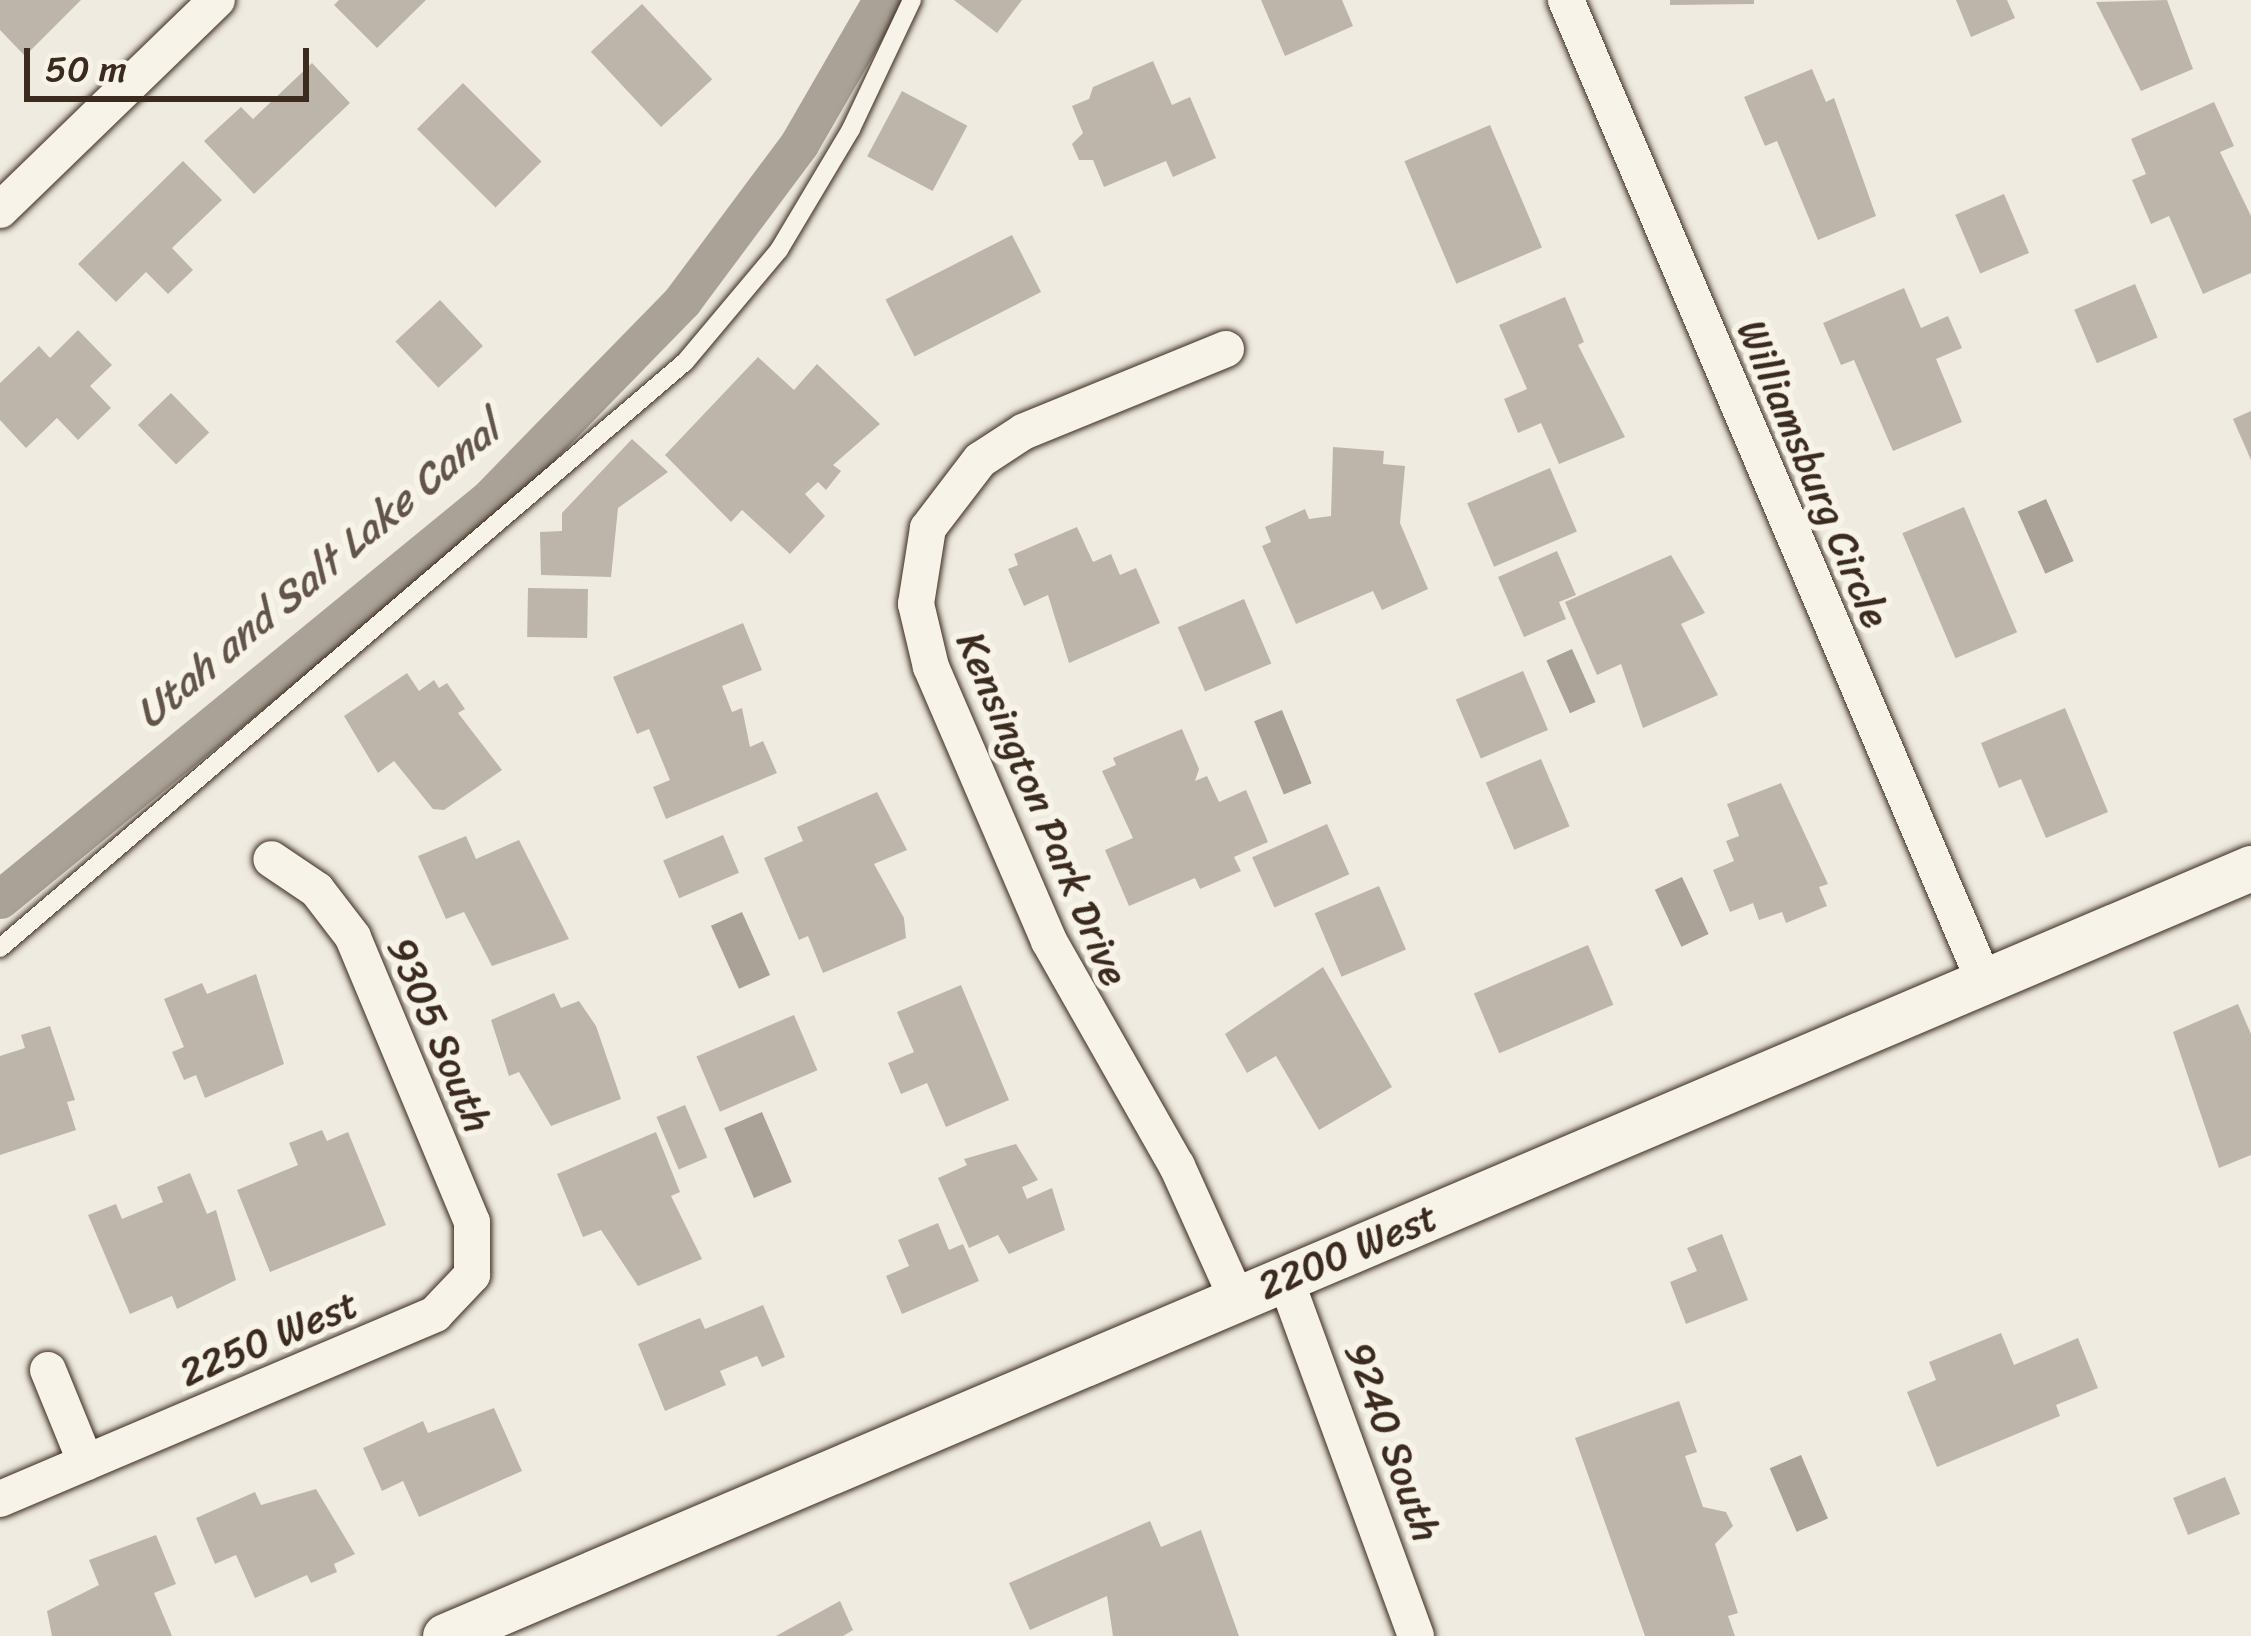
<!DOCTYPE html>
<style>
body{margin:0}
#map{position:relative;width:2251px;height:1636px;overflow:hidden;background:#efebe0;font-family:Sriracha,sans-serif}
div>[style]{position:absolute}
.water>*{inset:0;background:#aaa296;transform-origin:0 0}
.canal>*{height:39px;margin:-19.5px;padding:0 19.5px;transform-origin:19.5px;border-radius:19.5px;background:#aaa296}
.building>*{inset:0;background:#bdb5aa;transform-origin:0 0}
.roads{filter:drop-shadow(0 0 3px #3b2a1e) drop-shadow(0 0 3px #3b2a1e)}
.service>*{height:18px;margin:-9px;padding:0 9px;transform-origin:9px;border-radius:9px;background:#f7f3e8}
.minor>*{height:36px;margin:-18px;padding:0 18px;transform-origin:18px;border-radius:18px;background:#f7f3e8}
.tertiary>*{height:45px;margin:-22.5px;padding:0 22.5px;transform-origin:22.5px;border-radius:22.5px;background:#f7f3e8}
span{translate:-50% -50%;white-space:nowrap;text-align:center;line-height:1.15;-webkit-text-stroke:12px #f7f3e8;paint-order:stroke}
.street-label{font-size:39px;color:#3b2a1e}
.water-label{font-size:42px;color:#625448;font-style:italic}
.scale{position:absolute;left:24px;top:48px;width:285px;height:54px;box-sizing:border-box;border:6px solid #3b2a1e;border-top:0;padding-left:15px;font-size:36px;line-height:42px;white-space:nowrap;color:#3b2a1e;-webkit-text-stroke:9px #f7f3e8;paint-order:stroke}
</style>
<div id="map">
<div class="water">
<i style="left:2046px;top:499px;width:68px;height:31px;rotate:66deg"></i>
<i style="left:1572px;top:649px;width:58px;height:28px;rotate:66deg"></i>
<i style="left:1282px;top:710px;width:79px;height:30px;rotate:68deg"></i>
<i style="left:1682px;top:877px;width:63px;height:30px;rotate:65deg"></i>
<i style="left:742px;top:912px;width:69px;height:34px;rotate:66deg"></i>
<i style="left:762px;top:1112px;width:76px;height:41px;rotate:67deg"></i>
<i style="left:1801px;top:1455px;width:69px;height:34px;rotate:67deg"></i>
</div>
<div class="canal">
<i style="left:0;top:899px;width:632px;rotate:-39.28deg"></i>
<i style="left:489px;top:499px;width:277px;rotate:-45.7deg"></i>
<i style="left:682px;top:301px;width:196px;rotate:-53.3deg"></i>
<i style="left:799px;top:144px;width:166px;rotate:-60deg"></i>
</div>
<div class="building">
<i style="clip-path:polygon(0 0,81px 0,25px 56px,0 30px)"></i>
<i style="clip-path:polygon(339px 0,426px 0,377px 48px,334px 5px)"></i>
<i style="clip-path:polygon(954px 0,1022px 0,997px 33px)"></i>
<i style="clip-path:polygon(1261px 0,1342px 0,1353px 26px,1285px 56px)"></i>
<i style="clip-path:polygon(1670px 0,1754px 0,1754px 4px,1670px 5px)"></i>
<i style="clip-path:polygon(1956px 0,2007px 0,2015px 18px,1971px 37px)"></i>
<i style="clip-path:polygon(2167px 0,2193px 69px,2141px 91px,2096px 2px)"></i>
<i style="left:642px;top:4px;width:103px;height:70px;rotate:47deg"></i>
<i style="clip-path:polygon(1153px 61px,1172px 105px,1190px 97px,1216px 158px,1173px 177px,1166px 161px,1104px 187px,1093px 160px,1079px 160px,1072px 144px,1083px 133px,1072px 106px,1089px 99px,1093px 87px)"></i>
<i style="clip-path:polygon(312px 63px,350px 103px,254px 194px,204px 141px,241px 107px,253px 119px)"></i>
<i style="clip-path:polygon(1812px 69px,1826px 102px,1834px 98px,1876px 216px,1818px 240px,1777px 141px,1765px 146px,1744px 97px)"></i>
<i style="left:463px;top:83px;width:111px;height:65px;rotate:45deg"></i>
<i style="left:902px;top:91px;width:74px;height:74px;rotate:28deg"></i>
<i style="clip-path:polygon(2214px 102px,2234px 146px,2220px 152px,2251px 216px,2251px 273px,2203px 294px,2169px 216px,2151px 224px,2132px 180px,2146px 174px,2131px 139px)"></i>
<i style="left:1490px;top:125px;width:133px;height:93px;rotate:67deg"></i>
<i style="clip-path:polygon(183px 161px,222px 200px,172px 248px,193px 270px,168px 294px,146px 272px,116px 302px,78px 264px)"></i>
<i style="left:2004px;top:194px;width:64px;height:53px;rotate:67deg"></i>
<i style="left:1012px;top:235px;width:64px;height:142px;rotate:63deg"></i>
<i style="left:2135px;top:284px;width:58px;height:66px;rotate:67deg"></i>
<i style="clip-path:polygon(1904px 288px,1921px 328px,1948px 316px,1962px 348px,1936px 359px,1962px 422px,1893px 451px,1854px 360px,1841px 365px,1823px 323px)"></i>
<i style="clip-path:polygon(1565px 297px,1584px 342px,1578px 345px,1625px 437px,1559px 464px,1541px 423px,1518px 433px,1504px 399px,1527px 389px,1499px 325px)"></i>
<i style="left:440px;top:300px;width:63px;height:61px;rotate:47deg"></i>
<i style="clip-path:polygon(78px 330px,112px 365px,90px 386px,111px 408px,78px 440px,57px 418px,26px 448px,0 420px,0 383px,39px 346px,50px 358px)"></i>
<i style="clip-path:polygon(758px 357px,794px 390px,817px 364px,880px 424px,833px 465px,841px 471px,826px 490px,818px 482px,805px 494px,825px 516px,790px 554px,742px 510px,731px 522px,665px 455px)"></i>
<i style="left:171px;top:393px;width:55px;height:46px;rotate:46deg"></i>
<i style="clip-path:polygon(2251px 411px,2251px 460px,2233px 419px)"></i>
<i style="clip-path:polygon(632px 439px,668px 472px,618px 508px,611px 577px,541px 575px,540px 532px,562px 531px,562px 513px)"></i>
<i style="clip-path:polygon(1333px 447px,1384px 451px,1383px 464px,1405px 466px,1400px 523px,1428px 589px,1382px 610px,1373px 591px,1296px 624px,1262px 546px,1271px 542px,1265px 527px,1305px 509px,1309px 519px,1331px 516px)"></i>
<i style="left:1550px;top:468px;width:69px;height:90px;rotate:67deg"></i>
<i style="left:1964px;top:507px;width:136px;height:67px;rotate:67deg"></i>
<i style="clip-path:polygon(1077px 527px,1093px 562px,1111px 554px,1120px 575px,1136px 568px,1160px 623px,1069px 663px,1048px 595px,1024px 606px,1008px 569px,1018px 565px,1014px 554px)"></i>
<i style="clip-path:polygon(1557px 551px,1576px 595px,1559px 602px,1566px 619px,1524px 637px,1498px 577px)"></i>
<i style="clip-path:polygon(1671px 555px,1705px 613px,1681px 624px,1718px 695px,1643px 728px,1621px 664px,1597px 675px,1565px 602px)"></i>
<i style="left:528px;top:588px;width:60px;height:49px;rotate:1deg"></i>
<i style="left:1244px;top:599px;width:70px;height:72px;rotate:67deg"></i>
<i style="clip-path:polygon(743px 623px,762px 670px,722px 686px,732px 712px,742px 708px,750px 747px,763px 741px,777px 773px,666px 819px,653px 787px,670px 780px,649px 729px,637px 734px,613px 677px)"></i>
<i style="left:1523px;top:671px;width:64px;height:73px;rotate:67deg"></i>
<i style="clip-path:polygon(407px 673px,419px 691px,434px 680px,439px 688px,447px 683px,465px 709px,458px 713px,502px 770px,444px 810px,433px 809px,394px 761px,378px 773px,344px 716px)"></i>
<i style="clip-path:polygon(2065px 708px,2108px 812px,2046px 838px,2021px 779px,1999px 788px,1981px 743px)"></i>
<i style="clip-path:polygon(1182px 729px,1199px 769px,1195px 781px,1207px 776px,1219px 802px,1246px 790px,1268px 842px,1234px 857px,1241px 871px,1200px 889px,1195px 878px,1129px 906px,1105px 850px,1133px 838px,1102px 771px,1116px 765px,1113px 758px)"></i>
<i style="left:1541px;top:759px;width:73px;height:60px;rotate:67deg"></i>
<i style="clip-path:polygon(1781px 783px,1828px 884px,1819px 887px,1827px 906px,1786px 923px,1782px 912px,1759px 920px,1753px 903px,1730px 912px,1713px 870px,1734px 861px,1726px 841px,1739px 836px,1727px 804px)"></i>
<i style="clip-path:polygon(877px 792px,907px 850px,874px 864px,904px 918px,906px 938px,823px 973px,808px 936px,799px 940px,764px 858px,803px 841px,797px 827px)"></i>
<i style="left:1327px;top:824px;width:55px;height:82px;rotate:66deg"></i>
<i style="left:723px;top:835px;width:41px;height:65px;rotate:67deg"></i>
<i style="clip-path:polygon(466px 836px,476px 859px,519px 840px,569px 939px,492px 966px,464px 912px,446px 919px,418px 856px)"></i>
<i style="left:1379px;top:886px;width:69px;height:70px;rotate:67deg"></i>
<i style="left:1588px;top:945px;width:65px;height:124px;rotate:67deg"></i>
<i style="clip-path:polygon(1323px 967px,1392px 1087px,1319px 1130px,1276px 1056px,1247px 1073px,1225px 1034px)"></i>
<i style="clip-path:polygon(256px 974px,284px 1064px,205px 1098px,196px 1075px,184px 1080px,172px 1052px,184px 1047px,164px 999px,202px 983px,207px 994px)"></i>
<i style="clip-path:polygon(961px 985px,1009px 1100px,946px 1127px,927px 1083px,901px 1094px,888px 1063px,914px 1052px,897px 1012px)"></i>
<i style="clip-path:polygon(554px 993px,561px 1008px,579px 1001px,596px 1026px,621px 1099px,551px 1126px,519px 1072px,509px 1076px,491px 1020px)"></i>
<i style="clip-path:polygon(2238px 1004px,2251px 1034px,2251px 1155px,2219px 1168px,2173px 1032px)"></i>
<i style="left:794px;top:1015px;width:60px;height:106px;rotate:67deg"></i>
<i style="clip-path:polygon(50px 1026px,75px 1100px,67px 1102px,76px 1130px,0 1155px,0 1056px,25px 1048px,21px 1035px)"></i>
<i style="left:685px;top:1105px;width:57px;height:31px;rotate:67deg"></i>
<i style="clip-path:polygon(322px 1130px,327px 1141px,348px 1132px,386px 1225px,270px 1272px,237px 1190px,298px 1165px,289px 1143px)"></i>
<i style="clip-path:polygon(656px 1132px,680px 1192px,671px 1196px,702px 1259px,638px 1286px,601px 1230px,583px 1237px,557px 1174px)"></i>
<i style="clip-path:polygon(1016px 1144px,1038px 1180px,1022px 1187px,1027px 1199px,1052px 1188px,1065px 1230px,1009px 1254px,998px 1235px,969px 1248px,938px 1178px,967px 1165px,964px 1159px)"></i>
<i style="clip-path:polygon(190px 1173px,207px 1214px,216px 1210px,236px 1280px,177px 1309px,172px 1296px,130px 1314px,88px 1215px,116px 1204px,122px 1219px,163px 1202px,157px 1187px)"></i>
<i style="clip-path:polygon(938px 1223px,949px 1250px,963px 1244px,979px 1281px,902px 1314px,886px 1276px,909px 1266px,898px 1240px)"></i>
<i style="clip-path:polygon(1722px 1234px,1748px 1300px,1686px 1324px,1670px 1282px,1697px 1271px,1687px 1248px)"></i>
<i style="clip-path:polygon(763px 1305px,785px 1357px,762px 1367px,757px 1356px,720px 1371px,726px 1385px,665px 1411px,638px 1344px,700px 1318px,705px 1329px)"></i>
<i style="clip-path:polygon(2001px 1333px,2014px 1365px,2078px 1338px,2098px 1388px,2056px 1405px,2060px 1416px,1937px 1467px,1907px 1392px,1936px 1380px,1929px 1362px)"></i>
<i style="clip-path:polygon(1679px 1401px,1697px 1452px,1685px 1456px,1703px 1507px,1726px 1512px,1733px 1526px,1715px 1544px,1738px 1613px,1728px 1616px,1735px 1636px,1645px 1636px,1575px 1438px)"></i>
<i style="clip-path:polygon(494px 1408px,522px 1471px,419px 1517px,403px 1481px,382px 1491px,363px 1448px,423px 1421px,428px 1433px)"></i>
<i style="left:2225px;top:1477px;width:40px;height:56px;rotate:68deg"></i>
<i style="clip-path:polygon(316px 1489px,355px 1554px,334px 1564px,337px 1572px,311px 1583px,307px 1575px,255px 1598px,236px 1555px,215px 1564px,196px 1518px,255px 1492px,261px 1505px)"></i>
<i style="clip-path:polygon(1150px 1521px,1161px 1547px,1201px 1530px,1239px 1636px,1113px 1636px,1107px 1596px,1030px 1630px,1009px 1583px)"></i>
<i style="clip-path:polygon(156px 1535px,176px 1584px,154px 1593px,172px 1636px,52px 1636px,47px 1611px,99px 1585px,89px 1560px)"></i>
<i style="clip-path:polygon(840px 1601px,853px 1630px,843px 1636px,776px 1636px)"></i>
</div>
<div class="roads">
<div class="service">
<i style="left:0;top:948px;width:901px;rotate:-40.55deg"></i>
<i style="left:685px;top:362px;width:146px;rotate:-50deg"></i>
<i style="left:779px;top:250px;width:141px;rotate:-59.2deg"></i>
<i style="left:851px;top:129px;width:143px;rotate:-64.7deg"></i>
</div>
<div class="minor">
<i style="left:1566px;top:0;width:1066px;rotate:66.92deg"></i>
<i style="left:0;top:210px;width:302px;rotate:-44.1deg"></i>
<i style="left:1226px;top:349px;width:219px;rotate:157.8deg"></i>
<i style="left:1023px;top:432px;width:51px;rotate:146.9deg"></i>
<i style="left:980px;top:460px;width:86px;rotate:127.4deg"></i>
<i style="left:928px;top:528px;width:77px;rotate:99deg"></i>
<i style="left:916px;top:604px;width:65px;rotate:76.6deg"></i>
<i style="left:931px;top:667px;width:298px;rotate:66.7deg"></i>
<i style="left:1049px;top:941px;width:259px;rotate:60.4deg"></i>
<i style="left:1177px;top:1166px;width:146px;rotate:65.7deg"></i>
<i style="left:1285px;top:1278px;width:381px;rotate:69.9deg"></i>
<i style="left:48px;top:1370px;width:100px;rotate:67.8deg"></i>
<i style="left:0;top:1499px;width:473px;rotate:-23deg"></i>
<i style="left:435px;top:1314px;width:54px;rotate:-46.5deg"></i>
<i style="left:472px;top:1275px;width:53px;rotate:-90deg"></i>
<i style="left:472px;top:1222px;width:309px;rotate:-112.7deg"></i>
<i style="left:353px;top:937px;width:59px;rotate:-127.5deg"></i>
<i style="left:317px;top:890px;width:55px;rotate:-146deg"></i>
</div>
<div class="tertiary">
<i style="left:445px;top:1636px;width:1963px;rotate:-23.04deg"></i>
</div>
</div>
<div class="street-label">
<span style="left:1813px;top:474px;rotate:67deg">Williamsburg Circle</span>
<span style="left:1042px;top:809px;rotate:67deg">Kensington Park Drive</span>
<span style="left:439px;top:1035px;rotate:67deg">9305 South</span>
<span style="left:1348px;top:1252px;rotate:-23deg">2200 West</span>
<span style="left:269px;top:1339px;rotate:-23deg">2250 West</span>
<span style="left:1392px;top:1442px;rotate:70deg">9240 South</span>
</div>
<div class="water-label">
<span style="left:318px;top:571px;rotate:-40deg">Utah and Salt Lake Canal</span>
</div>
<div class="scale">50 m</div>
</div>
